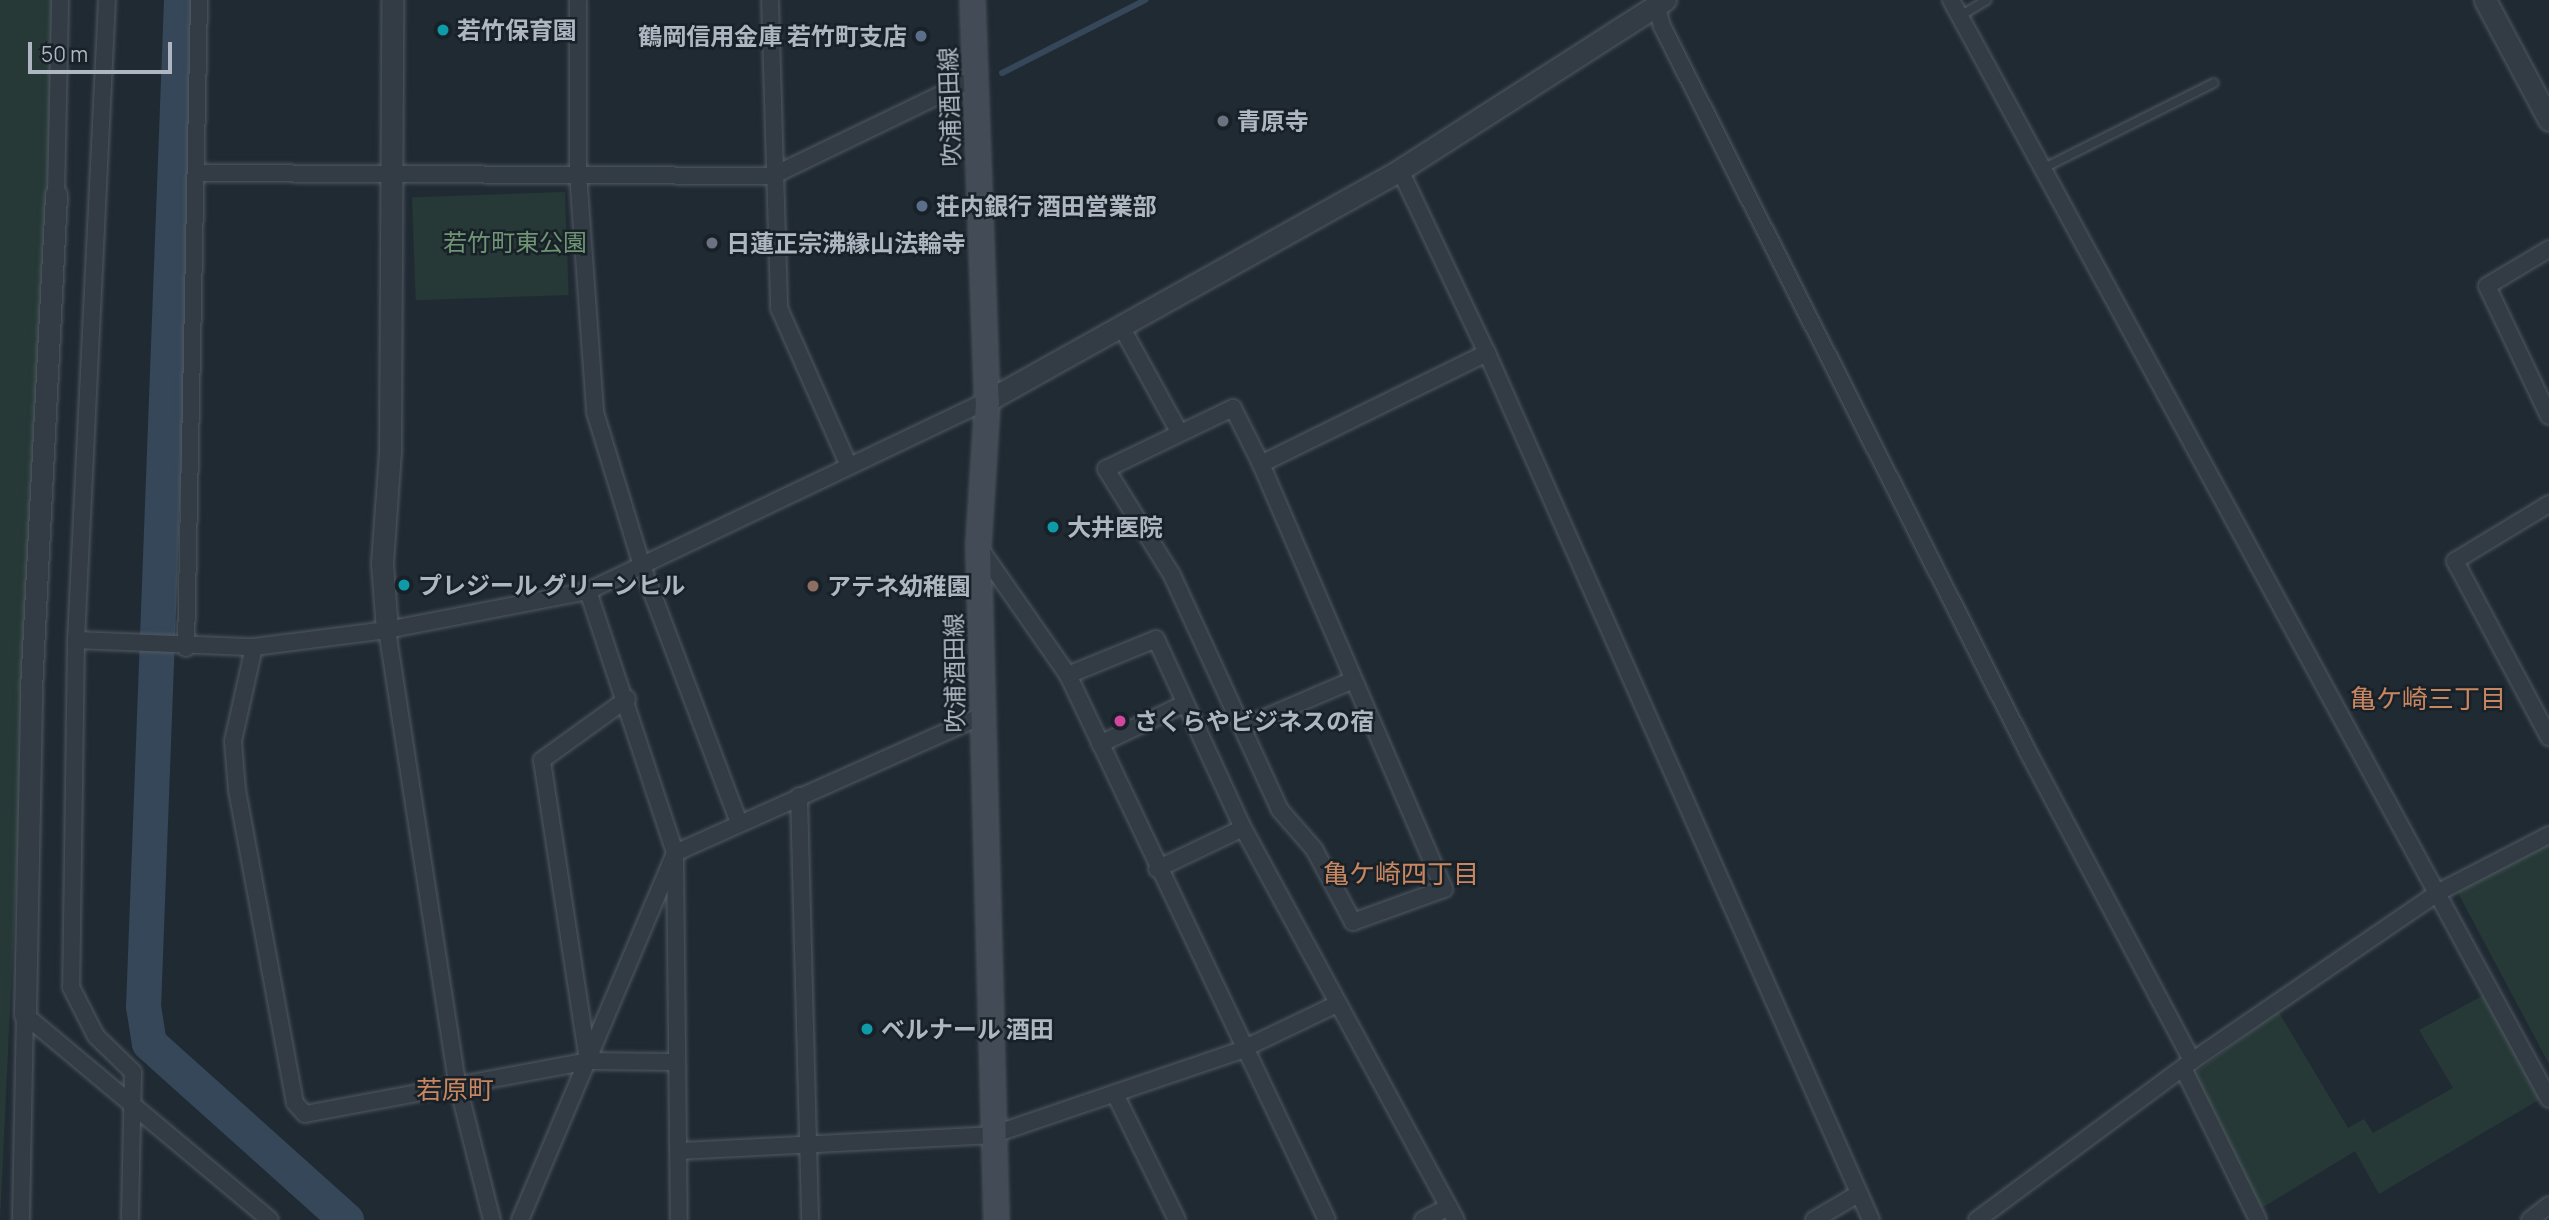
<!DOCTYPE html>
<meta charset="utf-8">
<style>
body{margin:0}
#map{position:relative;width:2549px;height:1220px;overflow:hidden;background:#202a33;font-family:Manrope,"Noto Sans JP",sans-serif}
div>[style]{position:absolute}
.green>*{inset:0;background:#263937;transform-origin:0 0}
.stream>*{height:6px;margin:-3px;padding:0 3px;transform-origin:3px;border-radius:3px;background:#354759}
.river>*{height:35px;margin:-17.5px;padding:0 17.5px;transform-origin:17.5px;border-radius:17.5px;background:#354759}
.roads{filter:drop-shadow(0 0 2px #515962) drop-shadow(0 0 2px #515962)}
.service>*{height:8px;margin:-4px;padding:0 4px;transform-origin:4px;border-radius:4px;background:#333c44}
.minor>*{height:16px;margin:-8px;padding:0 8px;transform-origin:8px;border-radius:8px;background:#333c44}
.tertiary>*{height:21px;margin:-10.5px;padding:0 10.5px;transform-origin:10.5px;border-radius:10.5px;background:#333c44}
.secondary>*{height:23px;margin:-11.5px;padding:0 11.5px;transform-origin:11.5px;border-radius:11.5px;background:#424b56}
.dots>*{width:19px;height:19px;translate:-50% -50%;box-sizing:border-box;border:4px solid #192128;border-radius:50%}
span{translate:-50% -50%;white-space:nowrap;text-align:center;line-height:1.15;-webkit-text-stroke:5px #192128;paint-order:stroke}
.poi-label{font-size:24px;color:#adb6c1;font-weight:700}
.left{translate:0 -50%;text-align:left}
.right{translate:-100% -50%;text-align:right}
.street-label{font-size:24px;color:#adb6c1}
.park-label{font-size:24px;color:#709575}
.neighbourhood-label{font-size:26px;color:#c88661}
.scale{position:absolute;left:28px;top:42px;width:144px;height:32px;box-sizing:border-box;border:4px solid #adb6c1;border-top:0;padding-left:9px;font-size:21px;line-height:24px;white-space:nowrap;color:#adb6c1;-webkit-text-stroke:5px #192128;paint-order:stroke}
</style>
<div id="map">
<div class="green">
<i style="clip-path:polygon(0 0,58px 0,0 1220px)"></i>
<i style="left:565px;top:192px;width:103px;height:153px;rotate:88deg"></i>
<i style="clip-path:polygon(2549px 843px,2549px 1064px,2457px 891px)"></i>
<i style="clip-path:polygon(2486px 994px,2542px 1098px,2379px 1194px,2355px 1151px,2260px 1209px,2192px 1075px,2278px 1011px,2348px 1128px,2364px 1119px,2373px 1133px,2453px 1088px,2419px 1030px)"></i>
</div>
<div class="stream">
<i style="left:1002px;top:73px;width:161px;rotate:-27deg"></i>
</div>
<div class="river">
<i style="left:181px;top:0;width:1007px;rotate:92.16deg"></i>
<i style="left:143px;top:1006px;width:37px;rotate:81deg"></i>
<i style="left:149px;top:1043px;width:265px;rotate:41.9deg"></i>
</div>
<div class="roads">
<div class="service">
<i style="left:1960px;top:16px;width:31px;rotate:-31deg"></i>
<i style="left:2042px;top:169px;width:192px;rotate:-26.6deg"></i>
</div>
<div class="minor">
<i style="left:107px;top:0;width:641px;rotate:92.77deg"></i>
<i style="left:76px;top:640px;width:347px;rotate:90.8deg"></i>
<i style="left:71px;top:987px;width:55px;rotate:63deg"></i>
<i style="left:96px;top:1036px;width:52px;rotate:44.2deg"></i>
<i style="left:133px;top:1072px;width:148px;rotate:91.2deg"></i>
<i style="left:578px;top:0;width:173px;rotate:90deg"></i>
<i style="left:578px;top:173px;width:240px;rotate:85.9deg"></i>
<i style="left:595px;top:412px;width:161px;rotate:73deg"></i>
<i style="left:642px;top:566px;width:272px;rotate:69.3deg"></i>
<i style="left:770px;top:0;width:308px;rotate:88.3deg"></i>
<i style="left:779px;top:308px;width:173px;rotate:66.1deg"></i>
<i style="left:1655px;top:0;width:27px;rotate:75deg"></i>
<i style="left:1662px;top:26px;width:813px;rotate:63.25deg"></i>
<i style="left:2028px;top:752px;width:350px;rotate:62deg"></i>
<i style="left:1951px;top:0;width:1251px;rotate:61.45deg"></i>
<i style="left:1400px;top:170px;width:203px;rotate:64.6deg"></i>
<i style="left:1487px;top:353px;width:948px;rotate:66.11deg"></i>
<i style="left:196px;top:173px;width:576px;rotate:0.3deg"></i>
<i style="left:772px;top:176px;width:225px;rotate:-25.8deg"></i>
<i style="left:56px;top:195px;width:195px;rotate:-88.8deg"></i>
<i style="left:2549px;top:249px;width:72px;rotate:149.2deg"></i>
<i style="left:2487px;top:286px;width:144px;rotate:64.5deg"></i>
<i style="left:1122px;top:328px;width:116px;rotate:61.2deg"></i>
<i style="left:1261px;top:464px;width:463px;rotate:66.7deg"></i>
<i style="left:1444px;top:889px;width:97px;rotate:160.1deg"></i>
<i style="left:1353px;top:922px;width:83px;rotate:-118.1deg"></i>
<i style="left:1314px;top:849px;width:52px;rotate:-131.1deg"></i>
<i style="left:1280px;top:810px;width:259px;rotate:-114.7deg"></i>
<i style="left:1172px;top:575px;width:125px;rotate:-121.9deg"></i>
<i style="left:1106px;top:469px;width:141px;rotate:-25.7deg"></i>
<i style="left:1233px;top:408px;width:63px;rotate:63.4deg"></i>
<i style="left:1261px;top:464px;width:252px;rotate:-26.2deg"></i>
<i style="left:2549px;top:504px;width:110px;rotate:148.8deg"></i>
<i style="left:2455px;top:561px;width:200px;rotate:61.9deg"></i>
<i style="left:978px;top:546px;width:157px;rotate:55.1deg"></i>
<i style="left:1068px;top:675px;width:603px;rotate:64.58deg"></i>
<i style="left:588px;top:591px;width:276px;rotate:71.6deg"></i>
<i style="left:675px;top:853px;width:367px;rotate:89.4deg"></i>
<i style="left:387px;top:630px;width:461px;rotate:81.2deg"></i>
<i style="left:458px;top:1086px;width:138px;rotate:75.8deg"></i>
<i style="left:76px;top:640px;width:178px;rotate:2.3deg"></i>
<i style="left:254px;top:647px;width:134px;rotate:-7.3deg"></i>
<i style="left:387px;top:630px;width:205px;rotate:-11deg"></i>
<i style="left:588px;top:591px;width:442px;rotate:-25.5deg"></i>
<i style="left:254px;top:647px;width:96px;rotate:102.6deg"></i>
<i style="left:233px;top:741px;width:49px;rotate:85.3deg"></i>
<i style="left:237px;top:790px;width:318px;rotate:79.5deg"></i>
<i style="left:295px;top:1103px;width:15px;rotate:48deg"></i>
<i style="left:305px;top:1114px;width:288px;rotate:-10.6deg"></i>
<i style="left:588px;top:1061px;width:87px;rotate:0.7deg"></i>
<i style="left:186px;top:648px;width:648px;rotate:-88.85deg"></i>
<i style="left:1068px;top:675px;width:95px;rotate:-22.2deg"></i>
<i style="left:1156px;top:639px;width:208px;rotate:65.3deg"></i>
<i style="left:1243px;top:727px;width:117px;rotate:-23.1deg"></i>
<i style="left:1100px;top:744px;width:91px;rotate:-25.4deg"></i>
<i style="left:799px;top:796px;width:424px;rotate:88.5deg"></i>
<i style="left:1157px;top:869px;width:95px;rotate:-25.5deg"></i>
<i style="left:1243px;top:828px;width:446px;rotate:61.5deg"></i>
<i style="left:25px;top:1015px;width:319px;rotate:39.9deg"></i>
<i style="left:588px;top:1061px;width:304px;rotate:-98.7deg"></i>
<i style="left:542px;top:760px;width:105px;rotate:-35.7deg"></i>
<i style="left:2183px;top:1068px;width:169px;rotate:63.7deg"></i>
<i style="left:1116px;top:1096px;width:138px;rotate:63.8deg"></i>
<i style="left:679px;top:1151px;width:313px;rotate:-2.9deg"></i>
<i style="left:992px;top:1135px;width:263px;rotate:-18.8deg"></i>
<i style="left:1241px;top:1050px;width:104px;rotate:-25.6deg"></i>
<i style="left:21px;top:1220px;width:205px;rotate:-88.9deg"></i>
<i style="left:520px;top:1220px;width:398px;rotate:-67.1deg"></i>
<i style="left:675px;top:853px;width:335px;rotate:-24.1deg"></i>
<i style="left:1423px;top:1220px;width:29px;rotate:-27deg"></i>
<i style="left:1814px;top:1220px;width:51px;rotate:-30.6deg"></i>
<i style="left:1977px;top:1220px;width:267px;rotate:-36.5deg"></i>
<i style="left:2192px;top:1061px;width:299px;rotate:-34.4deg"></i>
<i style="left:2439px;top:892px;width:124px;rotate:-27.4deg"></i>
<i style="left:2530px;top:1220px;width:24px;rotate:-38deg"></i>
</div>
<div class="tertiary">
<i style="left:2485px;top:0;width:136px;rotate:61.9deg"></i>
<i style="left:987px;top:401px;width:473px;rotate:-29.2deg"></i>
<i style="left:1400px;top:170px;width:315px;rotate:-32.7deg"></i>
<i style="left:387px;top:630px;width:67px;rotate:-94.3deg"></i>
<i style="left:382px;top:563px;width:112px;rotate:-85.9deg"></i>
<i style="left:390px;top:451px;width:451px;rotate:-89.7deg"></i>
<i style="left:25px;top:1015px;width:326px;rotate:-88.9deg"></i>
<i style="left:31px;top:689px;width:495px;rotate:-87.1deg"></i>
</div>
<div class="secondary">
<i style="left:972px;top:0;width:401px;rotate:87.9deg"></i>
<i style="left:987px;top:401px;width:145px;rotate:93.6deg"></i>
<i style="left:978px;top:546px;width:674px;rotate:88.47deg"></i>
</div>
</div>
<div class="dots">
<i style="left:443px;top:30px;background:#0f9aa8"></i>
<i style="left:921px;top:36px;background:#5c6f8a"></i>
<i style="left:1223px;top:121px;background:#6b7280"></i>
<i style="left:922px;top:206px;background:#5c6f8a"></i>
<i style="left:712px;top:243px;background:#6b7280"></i>
<i style="left:1053px;top:527px;background:#0f9aa8"></i>
<i style="left:404px;top:585px;background:#0f9aa8"></i>
<i style="left:813px;top:586px;background:#8d6e63"></i>
<i style="left:1120px;top:721px;background:#d1479c"></i>
<i style="left:867px;top:1029px;background:#0f9aa8"></i>
</div>
<div class="poi-label">
<span class="left" style="left:457px;top:30px">若竹保育園</span>
<span class="right" style="left:907px;top:36px">鶴岡信用金庫 若竹町支店</span>
<span class="left" style="left:1237px;top:121px">青原寺</span>
<span class="left" style="left:936px;top:206px">荘内銀行 酒田営業部</span>
<span class="left" style="left:726px;top:243px">日蓮正宗沸縁山法輪寺</span>
<span class="left" style="left:1067px;top:527px">大井医院</span>
<span class="left" style="left:418px;top:585px">プレジール グリーンヒル</span>
<span class="left" style="left:827px;top:586px">アテネ幼稚園</span>
<span class="left" style="left:1134px;top:721px">さくらやビジネスの宿</span>
<span class="left" style="left:881px;top:1029px">ベルナール 酒田</span>
</div>
<div class="street-label">
<span style="left:949px;top:107px;rotate:-92deg">吹浦酒田線</span>
<span style="left:954px;top:673px;rotate:-91deg">吹浦酒田線</span>
</div>
<div class="park-label">
<span style="left:515px;top:242px">若竹町東公園</span>
</div>
<div class="neighbourhood-label">
<span style="left:2428px;top:699px">亀ケ崎三丁目</span>
<span style="left:1401px;top:874px">亀ケ崎四丁目</span>
<span style="left:455px;top:1090px">若原町</span>
</div>
<div class="scale">50 m</div>
</div>
